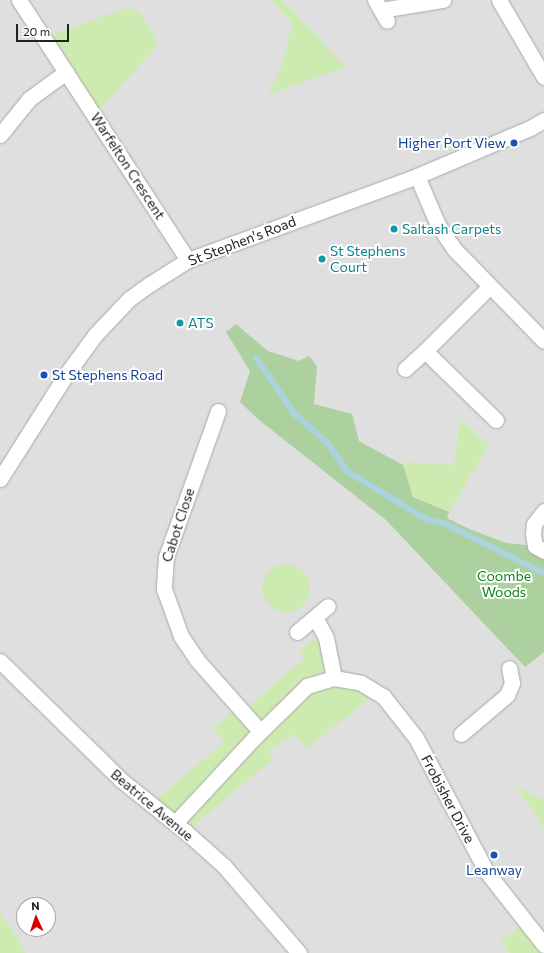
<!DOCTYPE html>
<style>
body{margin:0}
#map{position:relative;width:544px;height:953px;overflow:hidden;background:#f2efe9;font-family:Commissioner,sans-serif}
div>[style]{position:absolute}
.residential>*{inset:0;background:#e0dfdf}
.grass>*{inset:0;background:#cdebb0}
.round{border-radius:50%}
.forest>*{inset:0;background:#add19e}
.stream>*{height:5.5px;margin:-2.75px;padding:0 2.75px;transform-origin:2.75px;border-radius:2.75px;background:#aad3df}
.roads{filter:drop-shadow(0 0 1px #a9a9a9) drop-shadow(0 0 1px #a9a9a9)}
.minor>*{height:15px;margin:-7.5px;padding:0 7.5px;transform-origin:7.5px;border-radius:7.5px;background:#fff}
.dots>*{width:11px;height:11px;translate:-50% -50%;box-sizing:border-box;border:2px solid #fff;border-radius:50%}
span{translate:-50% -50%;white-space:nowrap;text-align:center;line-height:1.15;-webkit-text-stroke:4px #fff;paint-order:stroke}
.transit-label{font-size:14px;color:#164399}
.right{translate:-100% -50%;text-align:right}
.left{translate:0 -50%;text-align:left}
.street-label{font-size:14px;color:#222}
.culture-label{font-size:14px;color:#0d838f}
.park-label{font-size:14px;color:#0c8416}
.north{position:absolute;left:16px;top:897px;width:40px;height:40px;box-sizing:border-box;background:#fff;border:1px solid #a7a7a7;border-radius:50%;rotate:357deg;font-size:11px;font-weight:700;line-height:16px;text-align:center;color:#222}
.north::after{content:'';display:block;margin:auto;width:14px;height:18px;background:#d40000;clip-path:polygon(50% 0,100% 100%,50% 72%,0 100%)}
.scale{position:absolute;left:16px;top:24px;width:53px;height:18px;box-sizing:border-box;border:2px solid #222;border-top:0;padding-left:5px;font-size:12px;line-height:14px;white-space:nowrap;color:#222;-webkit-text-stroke:3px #fff;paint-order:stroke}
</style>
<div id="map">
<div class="residential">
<i style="clip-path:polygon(evenodd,0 0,544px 0,544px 953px,0 953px,0 0,24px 905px,48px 905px,48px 929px,24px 929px,24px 905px)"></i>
</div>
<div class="grass">
<i style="clip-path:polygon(271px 0,282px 0,346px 67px,268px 95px,283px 62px,292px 23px)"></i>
<i style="clip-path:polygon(127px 7px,140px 13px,155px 37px,155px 49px,95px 114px,45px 38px)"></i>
<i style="clip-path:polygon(460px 419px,489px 445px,449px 512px,413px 497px,403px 465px,406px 462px,454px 465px)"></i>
<i class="round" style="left:262px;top:564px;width:48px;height:48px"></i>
<i style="clip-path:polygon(323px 632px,334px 678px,377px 692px,307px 749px,295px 734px,268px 752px,275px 758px,186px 832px,151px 804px,224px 742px,213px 729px,238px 706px,243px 711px,304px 659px,300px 650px)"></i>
<i style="clip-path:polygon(513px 785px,544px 800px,544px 831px,539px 819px)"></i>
<i style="clip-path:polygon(0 912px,8px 924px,26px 953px,0 953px)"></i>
<i style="clip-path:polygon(525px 922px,544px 945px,544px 953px,510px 953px,500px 942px)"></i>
</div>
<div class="forest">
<i style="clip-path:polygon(236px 324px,268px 351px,299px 361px,309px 356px,317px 366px,314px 404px,352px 414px,359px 441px,403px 465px,413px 497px,449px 512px,447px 518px,467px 528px,506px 543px,535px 546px,544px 551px,544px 652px,525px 667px,386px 520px,259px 420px,240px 402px,250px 371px,226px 332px)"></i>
</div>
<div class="stream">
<i style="left:256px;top:357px;width:68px;rotate:55.8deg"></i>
<i style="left:294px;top:413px;width:47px;rotate:41.5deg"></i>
<i style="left:329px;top:444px;width:32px;rotate:56deg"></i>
<i style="left:347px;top:471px;width:95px;rotate:31.2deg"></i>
<i style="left:428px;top:520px;width:16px;rotate:11deg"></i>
<i style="left:444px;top:523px;width:112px;rotate:26.6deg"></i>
</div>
<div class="roads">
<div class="minor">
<i style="left:19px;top:0;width:310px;rotate:57deg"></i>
<i style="left:375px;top:0;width:24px;rotate:60deg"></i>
<i style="left:499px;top:0;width:89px;rotate:59.7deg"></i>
<i style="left:381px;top:10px;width:63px;rotate:-9.2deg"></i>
<i style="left:0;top:135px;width:46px;rotate:-51.1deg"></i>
<i style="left:29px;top:99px;width:46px;rotate:-36.1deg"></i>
<i style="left:417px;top:176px;width:53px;rotate:66.8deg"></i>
<i style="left:438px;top:225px;width:30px;rotate:56deg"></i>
<i style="left:455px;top:250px;width:127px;rotate:45.6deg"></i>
<i style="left:490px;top:286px;width:92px;rotate:135deg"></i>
<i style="left:425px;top:351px;width:99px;rotate:44.2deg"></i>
<i style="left:405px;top:369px;width:27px;rotate:-42deg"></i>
<i style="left:218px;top:411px;width:155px;rotate:109.6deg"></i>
<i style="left:166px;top:557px;width:32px;rotate:94deg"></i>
<i style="left:164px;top:589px;width:50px;rotate:70.1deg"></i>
<i style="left:181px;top:636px;width:29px;rotate:56deg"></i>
<i style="left:197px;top:660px;width:95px;rotate:48.4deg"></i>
<i style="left:0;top:479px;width:122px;rotate:-57.7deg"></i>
<i style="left:65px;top:376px;width:51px;rotate:-53.8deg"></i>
<i style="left:95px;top:335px;width:50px;rotate:-46.6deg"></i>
<i style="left:129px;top:299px;width:26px;rotate:-36deg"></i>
<i style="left:150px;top:284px;width:45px;rotate:-32.3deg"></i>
<i style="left:188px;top:260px;width:244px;rotate:-20.1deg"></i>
<i style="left:417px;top:176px;width:123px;rotate:-23deg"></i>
<i style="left:530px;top:128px;width:16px;rotate:-30deg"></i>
<i style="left:544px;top:511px;width:16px;rotate:128deg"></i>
<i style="left:534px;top:524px;width:10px;rotate:96deg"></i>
<i style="left:533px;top:534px;width:12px;rotate:81deg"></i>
<i style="left:535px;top:546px;width:10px;rotate:29deg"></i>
<i style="left:315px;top:617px;width:24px;rotate:62deg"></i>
<i style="left:326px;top:638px;width:41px;rotate:78.7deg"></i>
<i style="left:297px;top:632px;width:40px;rotate:-40deg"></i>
<i style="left:0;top:661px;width:170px;rotate:44.5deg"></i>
<i style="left:121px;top:780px;width:83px;rotate:38.7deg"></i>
<i style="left:186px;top:832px;width:51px;rotate:41.8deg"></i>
<i style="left:224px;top:866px;width:115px;rotate:49.2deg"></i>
<i style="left:461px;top:734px;width:60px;rotate:-40.3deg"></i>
<i style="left:507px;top:695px;width:13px;rotate:-67deg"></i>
<i style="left:512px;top:683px;width:15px;rotate:-101deg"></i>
<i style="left:175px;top:823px;width:115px;rotate:-47.1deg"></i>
<i style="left:253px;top:739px;width:76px;rotate:-44.5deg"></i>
<i style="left:307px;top:686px;width:28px;rotate:-17deg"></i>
<i style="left:334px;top:678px;width:27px;rotate:10deg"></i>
<i style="left:361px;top:683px;width:26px;rotate:31deg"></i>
<i style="left:383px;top:696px;width:53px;rotate:51.8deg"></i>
<i style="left:416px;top:738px;width:150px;rotate:62.2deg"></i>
<i style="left:486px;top:871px;width:94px;rotate:51.9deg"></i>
</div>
</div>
<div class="dots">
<i style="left:514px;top:143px;background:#1a4fb4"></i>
<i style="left:394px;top:229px;background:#0f9aa8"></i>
<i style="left:322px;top:259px;background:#0f9aa8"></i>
<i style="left:180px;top:323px;background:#0f9aa8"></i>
<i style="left:44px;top:375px;background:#1a4fb4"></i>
<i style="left:494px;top:855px;background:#1a4fb4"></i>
</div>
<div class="transit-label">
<span class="right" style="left:506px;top:143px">Higher Port View</span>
<span class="left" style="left:52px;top:375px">St Stephens Road</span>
<span style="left:494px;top:870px">Leanway</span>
</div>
<div class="street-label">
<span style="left:128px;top:166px;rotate:57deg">Warfelton Crescent</span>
<span style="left:242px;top:241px;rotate:-21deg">St Stephen's Road</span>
<span style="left:178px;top:525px;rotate:-72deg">Cabot Close</span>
<span style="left:448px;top:799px;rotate:62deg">Frobisher Drive</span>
<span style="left:152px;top:805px;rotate:40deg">Beatrice Avenue</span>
</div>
<div class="culture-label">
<span class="left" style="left:402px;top:229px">Saltash Carpets</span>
<span class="left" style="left:330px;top:259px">St Stephens<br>Court</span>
<span class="left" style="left:188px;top:323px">ATS</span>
</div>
<div class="park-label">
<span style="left:504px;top:584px">Coombe<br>Woods</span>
</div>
<div class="north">N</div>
<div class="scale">20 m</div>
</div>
